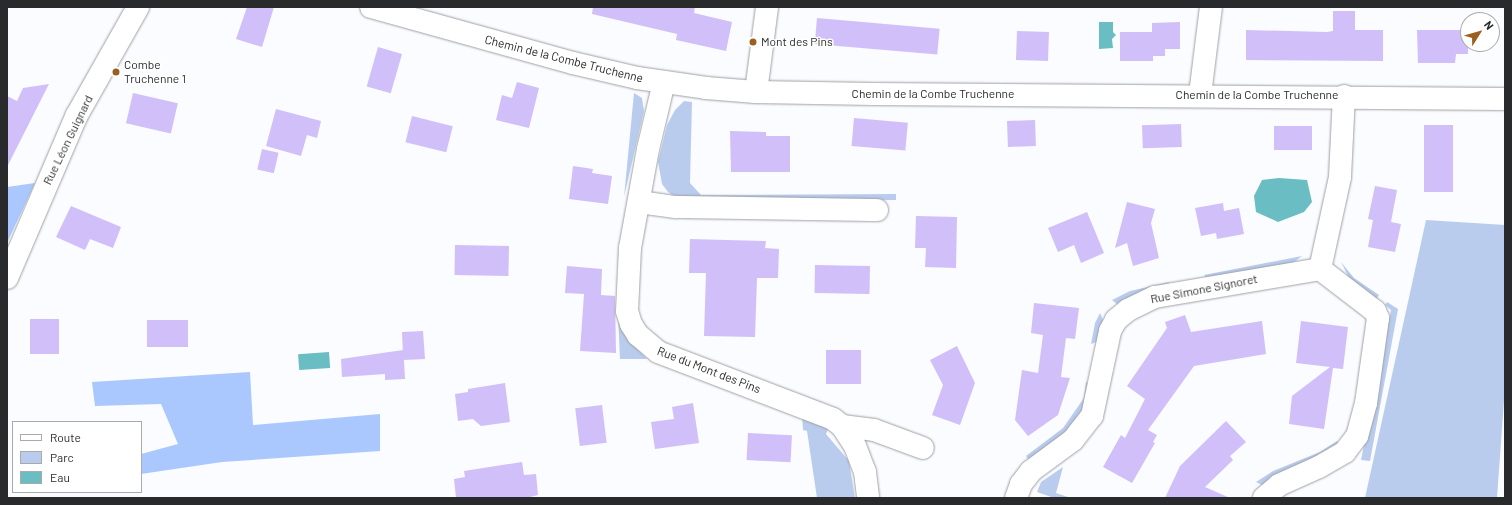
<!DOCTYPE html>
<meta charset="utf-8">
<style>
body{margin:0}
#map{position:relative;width:1512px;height:505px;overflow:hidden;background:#fafcff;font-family:Barlow,sans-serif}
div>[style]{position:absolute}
.green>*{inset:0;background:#baccee}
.forest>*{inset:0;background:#aac8fd}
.water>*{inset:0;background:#69bdc3;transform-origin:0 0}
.building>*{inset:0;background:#d1bff9;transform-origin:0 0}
.roads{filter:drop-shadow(0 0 1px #9ea0a4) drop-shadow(0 0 1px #9ea0a4)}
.minor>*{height:22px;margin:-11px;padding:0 11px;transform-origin:11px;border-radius:11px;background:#fff}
.dots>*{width:11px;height:11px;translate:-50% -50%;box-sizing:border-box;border:2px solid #fff;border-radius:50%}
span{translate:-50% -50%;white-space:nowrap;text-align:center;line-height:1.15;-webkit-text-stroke:3px #fff;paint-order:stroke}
.poi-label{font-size:12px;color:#292a2b}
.left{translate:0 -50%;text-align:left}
.street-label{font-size:12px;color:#292a2b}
.frame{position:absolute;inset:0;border:8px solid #292a2b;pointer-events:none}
.legend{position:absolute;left:12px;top:421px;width:130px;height:72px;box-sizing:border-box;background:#fff;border:1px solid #a9aaaa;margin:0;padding:5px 7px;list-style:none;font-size:12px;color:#292a2b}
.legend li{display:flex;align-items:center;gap:8px;height:20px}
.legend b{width:20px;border:1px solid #a9aaaa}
.north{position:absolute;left:1460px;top:12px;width:40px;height:40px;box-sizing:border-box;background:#fff;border:1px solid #a9aaaa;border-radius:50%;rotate:53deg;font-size:11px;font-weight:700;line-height:16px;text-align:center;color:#292a2b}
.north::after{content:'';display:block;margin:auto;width:14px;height:18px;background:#9b5f20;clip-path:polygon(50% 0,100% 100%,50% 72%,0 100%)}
</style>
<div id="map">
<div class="green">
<i style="clip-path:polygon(634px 93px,642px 98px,644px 111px,624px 197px)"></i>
<i style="clip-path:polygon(684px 101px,692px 102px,690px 183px,701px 195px,896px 194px,896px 200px,692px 202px,677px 199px,668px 192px,662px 184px,658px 162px,667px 125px,675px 110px)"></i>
<i style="clip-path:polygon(1426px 220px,1505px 225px,1505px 387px,1497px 498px,1365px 498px)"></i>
<i style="clip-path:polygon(1302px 256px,1293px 263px,1210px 282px,1204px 275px)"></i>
<i style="clip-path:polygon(1341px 262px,1354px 278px,1379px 295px,1376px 300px,1351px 282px)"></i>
<i style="clip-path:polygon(1169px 282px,1167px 290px,1118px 305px,1112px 300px,1130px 291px)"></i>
<i style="clip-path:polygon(1387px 302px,1398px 309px,1370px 461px,1361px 460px,1391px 310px,1385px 305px)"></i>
<i style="clip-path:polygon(618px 313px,629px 340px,647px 359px,620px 359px)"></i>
<i style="clip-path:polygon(1100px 313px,1104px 322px,1099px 341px,1091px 344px,1095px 323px)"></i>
<i style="clip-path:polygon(1086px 382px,1092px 384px,1087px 405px,1068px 434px,1030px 462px,1026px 456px,1063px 428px,1084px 398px)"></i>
<i style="clip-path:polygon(802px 415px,828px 429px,826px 434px,849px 461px,855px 498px,817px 498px,807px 431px,803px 430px)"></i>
<i style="clip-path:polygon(1337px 441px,1339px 445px,1264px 486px,1256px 482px,1273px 471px,1320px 452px)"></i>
<i style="clip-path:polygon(1063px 467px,1056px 493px,1071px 498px,1054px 498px,1037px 492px,1041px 482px)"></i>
</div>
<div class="forest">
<i style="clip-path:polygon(35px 183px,7px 243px,7px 187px)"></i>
<i style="clip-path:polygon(250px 372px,253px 425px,380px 414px,380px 451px,222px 462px,141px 474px,141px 454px,178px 444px,161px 404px,95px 406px,92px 382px)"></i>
</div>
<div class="water">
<i style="clip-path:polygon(1099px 22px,1113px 22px,1113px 32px,1116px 35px,1112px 39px,1113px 48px,1099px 49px)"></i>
<i style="clip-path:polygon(1279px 178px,1307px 180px,1312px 202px,1304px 212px,1278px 222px,1256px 212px,1254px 196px,1262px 180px)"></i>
<i style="left:329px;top:352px;width:16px;height:31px;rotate:86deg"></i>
</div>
<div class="building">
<i style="clip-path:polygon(247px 7px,274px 7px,262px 47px,236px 39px)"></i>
<i style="clip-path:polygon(593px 7px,695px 7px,694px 13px,732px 22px,726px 51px,676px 40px,677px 34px,592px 14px)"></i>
<i style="clip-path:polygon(1333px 11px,1355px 11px,1355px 30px,1383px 30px,1383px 61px,1246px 60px,1246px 30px,1327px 32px,1333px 31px)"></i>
<i style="left:817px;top:18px;width:123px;height:26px;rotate:5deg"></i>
<i style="clip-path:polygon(1180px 22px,1180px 49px,1165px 49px,1165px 56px,1153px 56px,1153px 61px,1120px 61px,1120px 32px,1152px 32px,1152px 23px)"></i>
<i style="clip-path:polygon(1417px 30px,1468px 30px,1468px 54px,1456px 54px,1455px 63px,1418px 63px)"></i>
<i style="left:1017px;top:31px;width:32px;height:29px;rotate:2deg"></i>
<i style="left:378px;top:47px;width:25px;height:41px;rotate:16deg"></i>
<i style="clip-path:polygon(517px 82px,539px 88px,529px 128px,496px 120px,502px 95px,512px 98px)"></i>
<i style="clip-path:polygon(49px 84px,7px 167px,7px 96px,17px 101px,23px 88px)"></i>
<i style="left:133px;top:93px;width:46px;height:31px;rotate:13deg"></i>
<i style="clip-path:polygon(276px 109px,321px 121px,317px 138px,307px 135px,301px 156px,266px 146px)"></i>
<i style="left:412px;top:116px;width:42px;height:27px;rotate:14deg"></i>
<i style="left:854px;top:118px;width:54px;height:28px;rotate:5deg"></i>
<i style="left:1035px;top:120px;width:26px;height:28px;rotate:88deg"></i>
<i style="left:1181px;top:124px;width:23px;height:39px;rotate:88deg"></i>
<i style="left:1424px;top:125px;width:29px;height:67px"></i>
<i style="left:1274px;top:126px;width:38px;height:24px"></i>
<i style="clip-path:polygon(730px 131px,766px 132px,766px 136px,790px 136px,790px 172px,731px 172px)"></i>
<i style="left:262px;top:149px;width:17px;height:21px;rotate:13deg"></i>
<i style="clip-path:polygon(573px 166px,593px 169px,592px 173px,612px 176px,608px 204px,569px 199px)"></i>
<i style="clip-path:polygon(1375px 186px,1397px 190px,1391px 222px,1401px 224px,1395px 252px,1368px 247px,1373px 220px,1368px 219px)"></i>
<i style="clip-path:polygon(1127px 202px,1155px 209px,1151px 223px,1159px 258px,1133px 266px,1127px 243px,1115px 248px)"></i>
<i style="clip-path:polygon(1223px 203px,1224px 211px,1239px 208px,1244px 234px,1217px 239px,1216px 233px,1201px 236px,1195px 208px)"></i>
<i style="clip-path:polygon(71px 206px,121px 227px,113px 248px,90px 239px,85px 250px,56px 237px)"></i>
<i style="clip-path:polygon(1087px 212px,1104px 253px,1081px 263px,1074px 245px,1058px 252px,1048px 228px)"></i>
<i style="clip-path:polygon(916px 216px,957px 217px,956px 268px,925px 267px,926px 248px,915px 248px)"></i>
<i style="clip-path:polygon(690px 239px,766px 241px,765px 248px,779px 249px,778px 278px,757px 278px,755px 337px,704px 336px,706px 273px,689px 273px)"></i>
<i style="left:455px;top:245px;width:54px;height:30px;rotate:1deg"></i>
<i style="left:815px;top:265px;width:55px;height:28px;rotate:1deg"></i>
<i style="clip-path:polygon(567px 266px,602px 269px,601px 295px,615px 296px,616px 353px,580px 351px,584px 294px,565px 293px)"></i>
<i style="clip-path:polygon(1034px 303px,1079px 308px,1075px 339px,1066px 338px,1061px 377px,1070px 378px,1058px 415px,1028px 436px,1015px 420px,1022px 370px,1038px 373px,1043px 335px,1031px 333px)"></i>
<i style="clip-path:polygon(1185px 315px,1191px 332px,1262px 321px,1266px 354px,1194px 366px,1148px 430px,1157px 435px,1153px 442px,1155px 443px,1132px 483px,1103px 467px,1121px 435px,1125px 438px,1145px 399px,1127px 386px,1167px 328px,1165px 322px)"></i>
<i style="left:30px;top:319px;width:29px;height:35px"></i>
<i style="left:147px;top:320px;width:41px;height:27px"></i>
<i style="clip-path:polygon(1301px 321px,1348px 327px,1343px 369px,1333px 368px,1324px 429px,1289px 424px,1292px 396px,1330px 367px,1296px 363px)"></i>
<i style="clip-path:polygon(423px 331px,425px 359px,404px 360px,405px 379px,385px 380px,385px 374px,342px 377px,341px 359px,403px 350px,403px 356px,402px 332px)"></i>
<i style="clip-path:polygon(957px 346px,975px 383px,960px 425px,932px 415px,943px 385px,930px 360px)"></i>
<i style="left:826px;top:350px;width:35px;height:34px"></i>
<i style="clip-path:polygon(505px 383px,510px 422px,481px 426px,473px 419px,458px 421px,455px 394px,468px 392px,468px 389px)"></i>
<i style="clip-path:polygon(693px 403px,699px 443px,655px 449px,651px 422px,674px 419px,672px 407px)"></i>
<i style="left:602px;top:405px;width:38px;height:27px;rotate:83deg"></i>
<i style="clip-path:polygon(1226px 421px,1246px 442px,1230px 456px,1233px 460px,1205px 487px,1230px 498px,1165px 498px,1180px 466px)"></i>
<i style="left:748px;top:433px;width:44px;height:27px;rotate:3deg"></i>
<i style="clip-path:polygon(522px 462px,524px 475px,536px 474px,538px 495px,526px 498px,456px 498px,454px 479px,465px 477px,464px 471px)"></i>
</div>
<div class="roads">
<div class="minor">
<i style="left:371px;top:7px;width:210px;rotate:15.5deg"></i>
<i style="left:573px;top:63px;width:66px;rotate:13.2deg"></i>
<i style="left:637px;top:78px;width:70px;rotate:8.2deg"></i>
<i style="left:706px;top:88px;width:50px;rotate:4.6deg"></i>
<i style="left:756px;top:92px;width:117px;rotate:1deg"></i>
<i style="left:873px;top:94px;width:632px;rotate:0.45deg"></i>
<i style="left:664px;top:82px;width:69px;rotate:103.4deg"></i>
<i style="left:648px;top:149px;width:101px;rotate:100.3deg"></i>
<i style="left:630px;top:248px;width:63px;rotate:92.7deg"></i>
<i style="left:627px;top:311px;width:14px;rotate:73deg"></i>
<i style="left:631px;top:324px;width:13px;rotate:58deg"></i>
<i style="left:638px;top:335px;width:26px;rotate:40deg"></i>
<i style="left:658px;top:352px;width:187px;rotate:20.9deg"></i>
<i style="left:833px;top:419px;width:11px;rotate:38deg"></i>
<i style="left:842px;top:426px;width:24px;rotate:57deg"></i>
<i style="left:855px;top:446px;width:28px;rotate:69deg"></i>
<i style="left:865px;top:472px;width:26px;rotate:83deg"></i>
<i style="left:756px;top:92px;width:86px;rotate:-82.6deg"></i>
<i style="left:1200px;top:95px;width:89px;rotate:-82.9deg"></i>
<i style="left:639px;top:202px;width:37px;rotate:8deg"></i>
<i style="left:676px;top:207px;width:201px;rotate:0.9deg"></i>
<i style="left:1320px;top:269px;width:94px;rotate:-77.7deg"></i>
<i style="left:1340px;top:177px;width:81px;rotate:-87.2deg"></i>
<i style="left:7px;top:278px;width:177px;rotate:-66.8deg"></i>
<i style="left:77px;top:115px;width:124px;rotate:-60.5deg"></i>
<i style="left:842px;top:426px;width:32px;rotate:7deg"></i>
<i style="left:874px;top:430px;width:52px;rotate:20.2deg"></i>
<i style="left:1016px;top:498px;width:15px;rotate:-70deg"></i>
<i style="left:1021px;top:484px;width:16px;rotate:-52deg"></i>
<i style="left:1031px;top:471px;width:52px;rotate:-36.4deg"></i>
<i style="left:1073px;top:440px;width:31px;rotate:-52deg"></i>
<i style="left:1092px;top:416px;width:87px;rotate:-78deg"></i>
<i style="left:1110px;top:331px;width:13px;rotate:-61deg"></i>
<i style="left:1116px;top:320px;width:16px;rotate:-40deg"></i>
<i style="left:1128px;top:310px;width:30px;rotate:-26deg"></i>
<i style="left:1155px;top:297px;width:167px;rotate:-9.6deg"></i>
<i style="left:1320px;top:269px;width:69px;rotate:37.4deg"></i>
<i style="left:1375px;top:311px;width:8px;rotate:67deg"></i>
<i style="left:1378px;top:318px;width:86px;rotate:98deg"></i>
<i style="left:1366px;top:403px;width:34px;rotate:105deg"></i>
<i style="left:1357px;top:436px;width:20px;rotate:127deg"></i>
<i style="left:1345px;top:452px;width:30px;rotate:150deg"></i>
<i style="left:1319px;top:467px;width:44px;rotate:155.8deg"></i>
<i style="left:1279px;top:485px;width:20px;rotate:139deg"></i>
</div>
</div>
<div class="dots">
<i style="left:753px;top:42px;background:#9b5f20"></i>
<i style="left:116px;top:72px;background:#9b5f20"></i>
</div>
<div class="poi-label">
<span class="left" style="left:761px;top:42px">Mont des Pins</span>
<span class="left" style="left:124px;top:72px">Combe<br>Truchenne 1</span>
</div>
<div class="street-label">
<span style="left:564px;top:59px;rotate:14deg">Chemin de la Combe Truchenne</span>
<span style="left:933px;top:94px">Chemin de la Combe Truchenne</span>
<span style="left:1257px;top:95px">Chemin de la Combe Truchenne</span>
<span style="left:68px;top:140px;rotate:-64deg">Rue Léon Guignard</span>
<span style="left:1204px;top:289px;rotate:-11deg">Rue Simone Signoret</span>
<span style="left:709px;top:370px;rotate:21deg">Rue du Mont des Pins</span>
</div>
<div class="frame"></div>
<ul class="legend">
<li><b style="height:5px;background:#fff"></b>Route</li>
<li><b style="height:11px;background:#baccee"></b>Parc</li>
<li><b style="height:11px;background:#69bdc3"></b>Eau</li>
</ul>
<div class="north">N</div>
</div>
